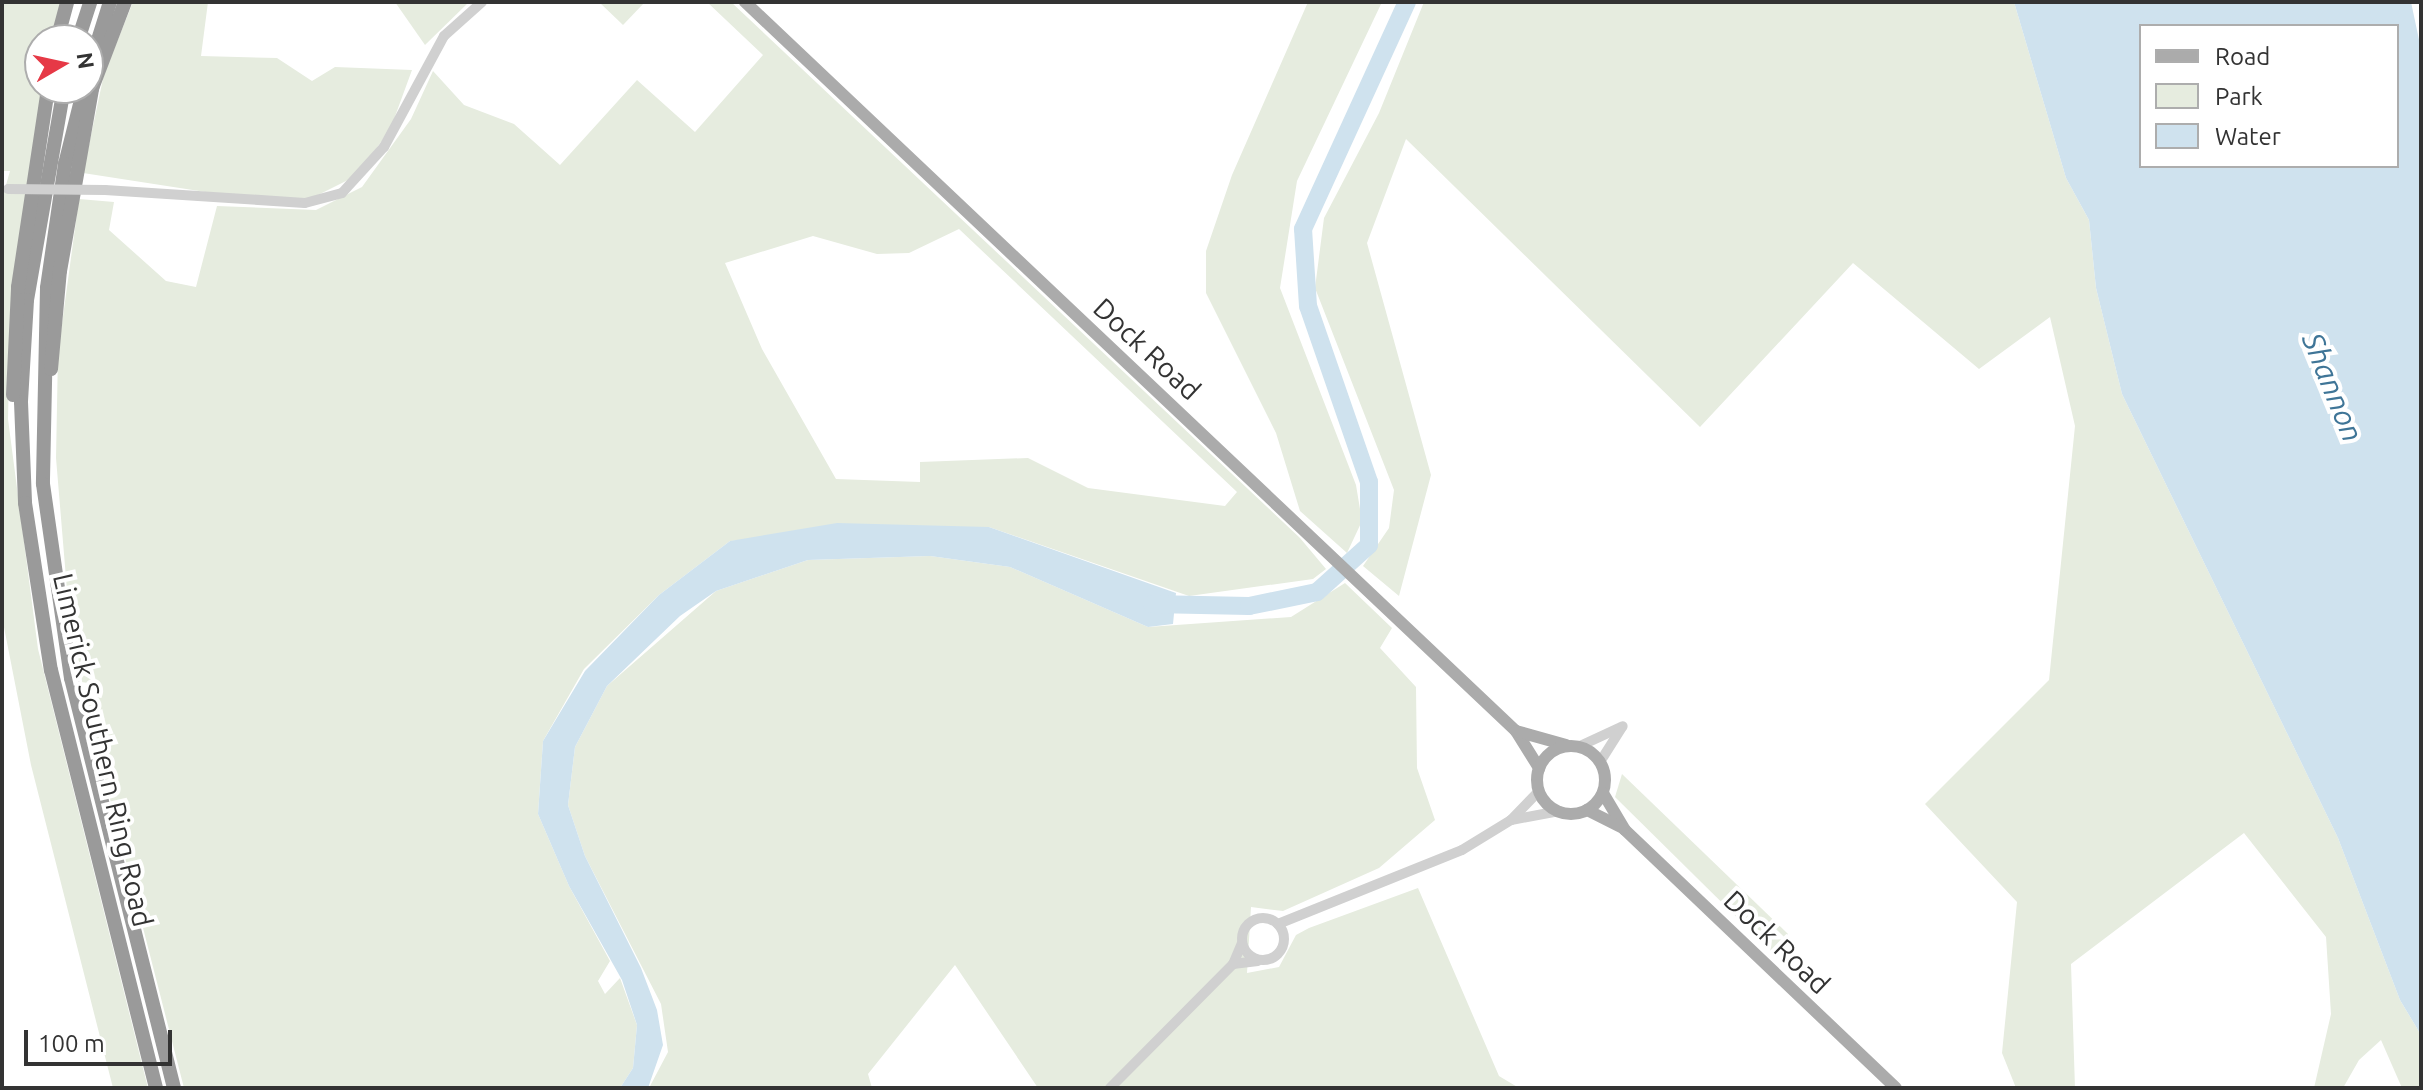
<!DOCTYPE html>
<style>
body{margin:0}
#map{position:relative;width:2423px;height:1090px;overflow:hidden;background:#fff;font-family:Ubuntu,sans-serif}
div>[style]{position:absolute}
.green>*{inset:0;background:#e6ecdf}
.water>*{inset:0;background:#cfe2ee}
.river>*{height:18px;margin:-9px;padding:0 9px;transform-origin:9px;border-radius:9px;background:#cfe2ee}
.minor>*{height:10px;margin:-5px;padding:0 5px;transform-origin:5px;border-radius:5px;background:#d0d0d0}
.minor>.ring{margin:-5px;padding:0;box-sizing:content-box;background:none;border:10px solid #d0d0d0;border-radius:50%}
.major>*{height:12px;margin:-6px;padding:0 6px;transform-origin:6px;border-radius:6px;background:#ababab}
.major>.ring{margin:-6px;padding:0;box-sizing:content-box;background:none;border:12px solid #ababab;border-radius:50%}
.highway>*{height:14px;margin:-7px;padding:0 7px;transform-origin:7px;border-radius:7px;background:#9a9a9a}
.minor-bridge>*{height:10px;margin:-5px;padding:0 5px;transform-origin:5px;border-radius:5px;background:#d0d0d0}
span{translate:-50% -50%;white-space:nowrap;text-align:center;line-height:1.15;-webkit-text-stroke:8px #fff;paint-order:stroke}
.street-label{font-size:28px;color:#333}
.water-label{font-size:30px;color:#3f7597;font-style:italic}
.frame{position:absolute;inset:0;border:4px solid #333;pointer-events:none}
.legend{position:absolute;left:2139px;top:24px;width:260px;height:144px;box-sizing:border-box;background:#fff;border:2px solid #adadad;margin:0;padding:10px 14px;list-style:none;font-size:24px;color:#333}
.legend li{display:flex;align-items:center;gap:16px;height:40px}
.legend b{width:40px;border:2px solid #adadad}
.north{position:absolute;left:24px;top:24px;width:80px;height:80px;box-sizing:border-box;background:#fff;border:2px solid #adadad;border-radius:50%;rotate:81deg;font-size:22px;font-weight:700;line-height:32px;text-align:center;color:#333}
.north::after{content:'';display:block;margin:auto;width:28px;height:36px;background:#e63946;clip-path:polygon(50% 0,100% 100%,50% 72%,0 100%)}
.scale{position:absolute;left:24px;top:1030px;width:148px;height:36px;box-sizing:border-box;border:4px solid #333;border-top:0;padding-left:10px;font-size:24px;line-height:28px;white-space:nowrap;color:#333;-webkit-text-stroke:6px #fff;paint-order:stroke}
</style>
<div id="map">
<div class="green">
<i style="clip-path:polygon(2px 2px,64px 2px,53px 40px,40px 40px,43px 88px,10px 331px,8px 419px,38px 649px,148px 1088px,113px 1088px,31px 765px,2px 617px,2px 199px,10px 171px,2px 171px)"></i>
<i style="clip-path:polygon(133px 2px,208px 2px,201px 56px,277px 58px,312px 81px,335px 67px,412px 70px,390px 130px,356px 176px,310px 199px,225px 195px,83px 173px,104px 74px)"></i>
<i style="clip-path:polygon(395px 2px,469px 2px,425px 45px)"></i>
<i style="clip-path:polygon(599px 2px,645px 2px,623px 25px)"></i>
<i style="clip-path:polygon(evenodd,707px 2px,731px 2px,1300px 538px,1326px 569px,1313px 579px,1189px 596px,989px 527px,730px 541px,659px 595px,584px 669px,543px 741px,538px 814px,569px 886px,610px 961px,598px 981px,605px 994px,620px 978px,637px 1025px,633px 1068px,620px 1088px,184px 1088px,86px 705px,67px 590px,56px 458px,58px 353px,79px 199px,114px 202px,109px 230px,166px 281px,196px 287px,217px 206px,316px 210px,362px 187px,411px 119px,433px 71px,464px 105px,514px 124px,560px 165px,637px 80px,695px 132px,763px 55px,707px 2px,959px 229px,1237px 492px,1225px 506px,1088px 488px,1028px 458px,920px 462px,920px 482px,836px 479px,762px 349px,725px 263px,813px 236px,877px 254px,909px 253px,959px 229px)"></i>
<i style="clip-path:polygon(1308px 2px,1382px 2px,1297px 181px,1280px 288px,1356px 485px,1362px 521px,1347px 553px,1300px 511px,1276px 433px,1206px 293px,1206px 251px,1232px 175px)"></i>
<i style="clip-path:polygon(1424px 2px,2014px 2px,2066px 178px,2089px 220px,2096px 288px,2122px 394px,2338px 838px,2400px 1000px,2421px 1035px,2421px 1088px,2402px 1088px,2381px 1040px,2359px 1060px,2343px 1088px,2314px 1088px,2331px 1014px,2326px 937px,2244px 833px,2071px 964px,2075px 1088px,2016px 1088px,2002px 1053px,2017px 902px,1925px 804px,2049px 680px,2075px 426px,2050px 317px,1979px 369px,1853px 263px,1700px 427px,1406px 139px,1367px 243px,1431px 475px,1399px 596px,1363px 566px,1389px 528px,1394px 490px,1315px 288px,1324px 218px,1379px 113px)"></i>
<i style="clip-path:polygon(930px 556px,1010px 567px,1148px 627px,1291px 617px,1345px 583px,1392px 628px,1380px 648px,1416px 687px,1417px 768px,1435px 820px,1379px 868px,1283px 911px,1251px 907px,1247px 973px,1279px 967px,1296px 935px,1309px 928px,1418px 888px,1499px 1076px,1519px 1088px,1038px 1088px,955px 965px,868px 1074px,872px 1088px,649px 1088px,668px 1052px,661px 1004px,585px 856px,568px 805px,575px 747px,607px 686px,716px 591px,808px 560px)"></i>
<i style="clip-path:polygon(1622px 774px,1788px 934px,1773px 953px,1615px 797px)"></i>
</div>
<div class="water">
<i style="clip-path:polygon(evenodd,2014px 2px,2411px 2px,2421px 49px,2421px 1035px,2400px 1000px,2338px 838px,2122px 394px,2096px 288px,2089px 220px,2066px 178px,2014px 2px,2141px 26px,2397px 26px,2397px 166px,2141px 166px,2141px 26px)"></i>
<i style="clip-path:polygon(837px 523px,989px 527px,1176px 593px,1173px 624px,1148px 627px,1010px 567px,930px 556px,808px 560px,716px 591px,680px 616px,607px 686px,575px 747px,568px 805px,585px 856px,641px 968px,657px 1010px,663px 1045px,648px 1088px,620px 1088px,633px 1068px,637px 1025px,622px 980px,569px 886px,538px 814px,543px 741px,585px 671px,659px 595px,730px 541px)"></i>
</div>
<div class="river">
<i style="left:1152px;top:604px;width:97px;rotate:1.2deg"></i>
<i style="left:1249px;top:606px;width:69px;rotate:-11.6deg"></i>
<i style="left:1317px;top:592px;width:70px;rotate:-42.1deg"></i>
<i style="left:1369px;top:545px;width:63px;rotate:-90deg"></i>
<i style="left:1369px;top:482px;width:186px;rotate:-109.1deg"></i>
<i style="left:1308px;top:306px;width:77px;rotate:-93.7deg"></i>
<i style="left:1303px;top:229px;width:250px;rotate:-65.4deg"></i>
</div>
<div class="minor">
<i style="left:105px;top:190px;width:200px;rotate:3.7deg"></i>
<i style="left:305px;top:203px;width:38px;rotate:-15deg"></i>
<i style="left:342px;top:193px;width:62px;rotate:-47.6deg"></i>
<i style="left:384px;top:147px;width:126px;rotate:-61.6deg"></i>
<i style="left:444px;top:36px;width:51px;rotate:-41.8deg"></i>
<i style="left:1580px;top:746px;width:47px;rotate:-24.9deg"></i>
<i style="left:1600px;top:762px;width:41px;rotate:-57.8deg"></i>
<i style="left:1511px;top:820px;width:49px;rotate:-10.6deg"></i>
<i class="ring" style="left:1242px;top:918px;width:32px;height:32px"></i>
<i style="left:1278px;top:924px;width:198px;rotate:-21.9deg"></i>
<i style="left:1462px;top:850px;width:57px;rotate:-31.5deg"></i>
<i style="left:1511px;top:820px;width:40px;rotate:-46deg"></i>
<i style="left:1242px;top:943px;width:23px;rotate:113deg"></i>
<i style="left:1233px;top:964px;width:25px;rotate:-7deg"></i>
<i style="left:1110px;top:1088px;width:175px;rotate:-45.2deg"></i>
</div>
<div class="major">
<i style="left:745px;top:2px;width:1061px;rotate:43.4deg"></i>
<i style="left:1516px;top:731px;width:44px;rotate:58.1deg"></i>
<i style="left:1516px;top:731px;width:52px;rotate:15.6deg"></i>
<i class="ring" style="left:1537px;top:746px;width:56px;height:56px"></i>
<i style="left:1603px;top:793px;width:43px;rotate:59.3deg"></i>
<i style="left:1625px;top:830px;width:374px;rotate:43.6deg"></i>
<i style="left:1587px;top:810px;width:40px;rotate:26.6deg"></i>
</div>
<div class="highway">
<i style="left:57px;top:40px;width:39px;rotate:-75deg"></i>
<i style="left:78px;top:40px;width:40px;rotate:-72deg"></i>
<i style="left:92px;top:59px;width:60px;rotate:-72.5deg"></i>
<i style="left:64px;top:88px;width:215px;rotate:99.9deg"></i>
<i style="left:27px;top:300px;width:102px;rotate:93.4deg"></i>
<i style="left:21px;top:402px;width:101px;rotate:87.7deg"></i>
<i style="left:25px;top:503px;width:169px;rotate:81.2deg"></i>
<i style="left:51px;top:670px;width:431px;rotate:75.9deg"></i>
<i style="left:84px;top:88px;width:78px;rotate:104deg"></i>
<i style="left:65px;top:164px;width:125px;rotate:98.3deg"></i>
<i style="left:47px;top:288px;width:196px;rotate:91.2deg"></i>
<i style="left:43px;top:484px;width:196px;rotate:81.8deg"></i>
<i style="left:71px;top:678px;width:423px;rotate:75.9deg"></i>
<i style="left:91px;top:91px;width:95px;rotate:-69.1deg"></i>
<i style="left:51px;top:369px;width:98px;rotate:-84.8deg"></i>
<i style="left:60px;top:271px;width:190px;rotate:-80deg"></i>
<i style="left:13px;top:395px;width:108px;rotate:-87.3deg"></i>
<i style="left:18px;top:287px;width:201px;rotate:-81.4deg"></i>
</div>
<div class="minor-bridge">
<i style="left:8px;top:189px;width:97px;rotate:0.6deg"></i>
</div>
<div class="street-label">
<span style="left:1147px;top:349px;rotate:43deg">Dock Road</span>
<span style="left:103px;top:750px;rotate:77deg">Limerick Southern Ring Road</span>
<span style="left:1777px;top:942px;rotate:44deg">Dock Road</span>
</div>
<div class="water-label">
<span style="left:2333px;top:387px;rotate:68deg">Shannon</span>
</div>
<div class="frame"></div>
<ul class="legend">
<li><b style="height:10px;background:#ababab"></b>Road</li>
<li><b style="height:22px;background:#e6ecdf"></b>Park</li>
<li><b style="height:22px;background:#cfe2ee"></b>Water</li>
</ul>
<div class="north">N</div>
<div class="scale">100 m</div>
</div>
